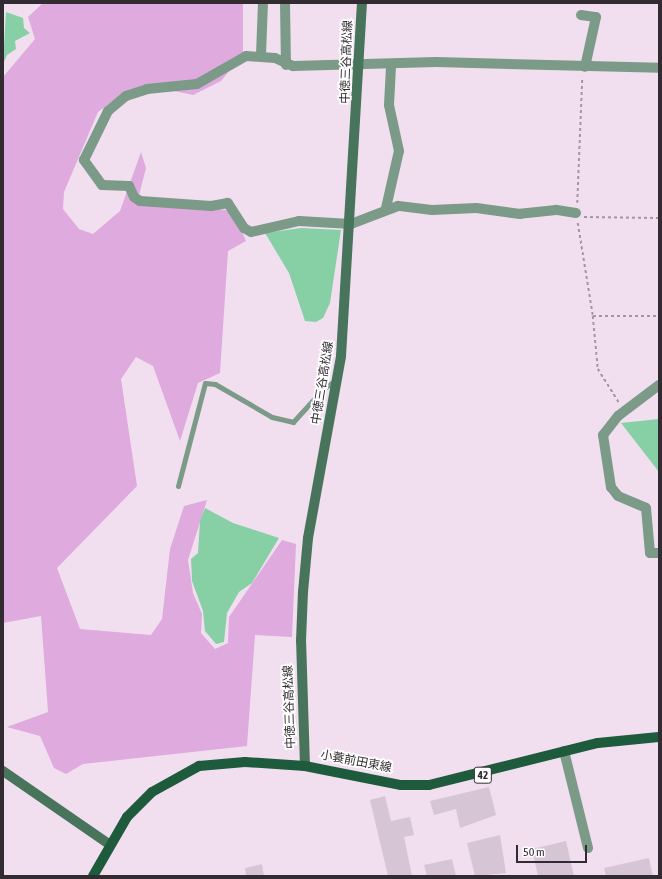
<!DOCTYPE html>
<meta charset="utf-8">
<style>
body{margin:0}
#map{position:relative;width:662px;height:879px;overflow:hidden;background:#f1dff0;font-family:"Asap Condensed","Noto Sans JP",sans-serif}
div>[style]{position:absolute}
.green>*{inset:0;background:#dfaadd}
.water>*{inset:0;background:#87d0a6}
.building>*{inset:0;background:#d6c5d5}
.path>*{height:1.5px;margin-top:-0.75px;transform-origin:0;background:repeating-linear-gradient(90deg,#a396a2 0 3px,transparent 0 6px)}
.lane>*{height:5px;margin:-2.5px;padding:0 2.5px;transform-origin:2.5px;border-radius:2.5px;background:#7c9a88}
.street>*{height:10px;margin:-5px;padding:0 5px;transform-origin:5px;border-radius:5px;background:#7c9a88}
.secondary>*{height:10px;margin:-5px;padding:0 5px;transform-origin:5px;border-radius:5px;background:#48745b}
.primary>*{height:10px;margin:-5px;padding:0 5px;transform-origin:5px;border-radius:5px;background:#1e5a3c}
span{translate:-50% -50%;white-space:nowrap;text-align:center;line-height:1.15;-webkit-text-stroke:3.5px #fff;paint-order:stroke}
.shield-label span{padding:1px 3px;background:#fff;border:1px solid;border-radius:3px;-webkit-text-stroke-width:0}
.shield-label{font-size:11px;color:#322b31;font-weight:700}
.street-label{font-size:12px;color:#322b31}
.frame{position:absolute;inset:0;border:4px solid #322b31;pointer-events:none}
.scale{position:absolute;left:516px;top:845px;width:71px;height:18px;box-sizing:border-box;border:2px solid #322b31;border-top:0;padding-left:5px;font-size:12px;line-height:14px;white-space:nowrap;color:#322b31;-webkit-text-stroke:3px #fff;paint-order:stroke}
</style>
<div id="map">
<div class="green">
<i style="clip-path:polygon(43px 3px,243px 3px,243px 54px,221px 81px,193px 95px,165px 89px,124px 92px,98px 112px,64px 192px,63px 209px,79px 229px,93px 234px,120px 211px,141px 152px,146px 168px,138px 199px,233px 211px,246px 241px,228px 251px,220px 373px,198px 383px,180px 441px,153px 366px,136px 357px,121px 379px,137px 486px,57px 568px,80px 629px,151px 635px,162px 619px,170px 549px,184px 506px,207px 500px,188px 560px,193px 593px,202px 614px,201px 633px,215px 649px,228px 643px,229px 617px,282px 540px,296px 544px,292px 637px,255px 635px,247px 746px,83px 764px,66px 774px,54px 768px,40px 736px,7px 727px,48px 712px,41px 616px,3px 623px,3px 77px,35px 39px,28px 17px)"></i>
</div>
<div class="water">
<i style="clip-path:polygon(6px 12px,23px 18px,24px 28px,30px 33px,15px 41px,16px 49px,7px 55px,3px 64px)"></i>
<i style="clip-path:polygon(301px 228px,341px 230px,330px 303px,323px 318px,316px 322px,305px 321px,289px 273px,265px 233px)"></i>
<i style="clip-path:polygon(659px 419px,659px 472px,621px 423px)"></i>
<i style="clip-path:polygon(205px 508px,233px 523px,279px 538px,252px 583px,239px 592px,227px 613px,224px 642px,216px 644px,205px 631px,203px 611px,192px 581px,191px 559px,198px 553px,200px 521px)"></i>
</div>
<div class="building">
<i style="clip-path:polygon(489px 787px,496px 815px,460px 828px,456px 809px,434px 815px,430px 801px)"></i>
<i style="clip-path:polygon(385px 796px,391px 821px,410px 817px,414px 835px,404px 837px,412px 876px,388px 876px,370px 800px)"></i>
<i style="clip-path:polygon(500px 835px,506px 873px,475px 876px,467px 843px)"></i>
<i style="clip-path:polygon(566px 841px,574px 876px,538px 876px,532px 849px)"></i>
<i style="clip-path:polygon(649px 858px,653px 876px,606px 876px,604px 868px)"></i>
<i style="clip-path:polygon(452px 859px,456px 876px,427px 876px,424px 865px)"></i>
<i style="clip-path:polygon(262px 864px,264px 876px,246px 876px,245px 868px)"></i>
</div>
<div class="path">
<i style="left:577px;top:203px;width:126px;rotate:-87.7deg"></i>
<i style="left:584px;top:217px;width:75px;rotate:0.8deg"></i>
<i style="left:578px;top:223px;width:94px;rotate:80.8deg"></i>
<i style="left:593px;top:316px;width:66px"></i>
<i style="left:593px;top:316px;width:53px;rotate:84.6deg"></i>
<i style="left:598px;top:369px;width:40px;rotate:58deg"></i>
</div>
<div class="lane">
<i style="left:178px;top:486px;width:106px;rotate:-75.3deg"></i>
<i style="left:205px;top:383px;width:10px;rotate:6deg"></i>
<i style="left:215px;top:384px;width:66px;rotate:30.1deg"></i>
<i style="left:272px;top:417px;width:22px;rotate:13deg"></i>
<i style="left:293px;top:422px;width:45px;rotate:-47.7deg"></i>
<i style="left:323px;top:389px;width:16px;rotate:-35deg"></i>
</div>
<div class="street">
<i style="left:285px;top:3px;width:62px;rotate:89.1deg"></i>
<i style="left:581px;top:15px;width:15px;rotate:8deg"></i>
<i style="left:596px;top:17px;width:51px;rotate:102.4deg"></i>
<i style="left:261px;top:55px;width:52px;rotate:-87.8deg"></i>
<i style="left:386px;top:208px;width:58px;rotate:-77.2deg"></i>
<i style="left:399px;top:151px;width:47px;rotate:-102.3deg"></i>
<i style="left:389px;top:105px;width:39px;rotate:-87deg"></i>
<i style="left:576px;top:213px;width:20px;rotate:-171deg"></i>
<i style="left:556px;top:210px;width:36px;rotate:174deg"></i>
<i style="left:520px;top:214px;width:44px;rotate:-172.2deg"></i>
<i style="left:476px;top:208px;width:44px;rotate:177.4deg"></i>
<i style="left:432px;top:210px;width:34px;rotate:-173deg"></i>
<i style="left:398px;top:206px;width:50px;rotate:159deg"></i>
<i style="left:351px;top:224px;width:52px;rotate:-176.7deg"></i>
<i style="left:299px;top:221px;width:49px;rotate:167.1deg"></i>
<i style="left:251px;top:232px;width:8px;rotate:-150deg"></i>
<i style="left:244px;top:228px;width:30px;rotate:-123deg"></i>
<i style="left:228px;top:203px;width:17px;rotate:170deg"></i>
<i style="left:211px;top:206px;width:71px;rotate:-176deg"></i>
<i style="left:140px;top:201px;width:7px;rotate:-146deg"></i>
<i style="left:134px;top:197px;width:12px;rotate:-114deg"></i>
<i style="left:129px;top:186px;width:27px;rotate:-178deg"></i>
<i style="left:102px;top:185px;width:31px;rotate:-126deg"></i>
<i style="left:84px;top:160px;width:55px;rotate:-63.9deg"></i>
<i style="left:108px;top:111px;width:23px;rotate:-40deg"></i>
<i style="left:126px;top:96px;width:22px;rotate:-18deg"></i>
<i style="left:147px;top:89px;width:50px;rotate:-5.7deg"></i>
<i style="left:197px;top:84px;width:56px;rotate:-29.7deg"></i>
<i style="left:246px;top:56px;width:29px;rotate:4deg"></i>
<i style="left:275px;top:58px;width:20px;rotate:24deg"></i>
<i style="left:293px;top:66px;width:143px;rotate:-1.6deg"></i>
<i style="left:436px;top:62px;width:223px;rotate:1.5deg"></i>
<i style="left:659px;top:385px;width:51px;rotate:142.9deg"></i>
<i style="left:618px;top:416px;width:24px;rotate:128deg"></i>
<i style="left:603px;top:435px;width:53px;rotate:81.3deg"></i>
<i style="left:611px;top:487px;width:11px;rotate:52deg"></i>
<i style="left:618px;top:496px;width:30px;rotate:23deg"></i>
<i style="left:646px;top:508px;width:45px;rotate:84.9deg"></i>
<i style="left:650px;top:553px;width:9px"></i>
<i style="left:564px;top:751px;width:100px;rotate:76.1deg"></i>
</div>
<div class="secondary">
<i style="left:305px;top:766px;width:125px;rotate:-91.8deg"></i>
<i style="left:301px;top:641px;width:49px;rotate:-87.7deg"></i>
<i style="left:303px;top:592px;width:54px;rotate:-84.7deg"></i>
<i style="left:308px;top:538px;width:185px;rotate:-79.7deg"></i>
<i style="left:341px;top:356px;width:354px;rotate:-86.6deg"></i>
<i style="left:3px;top:771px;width:129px;rotate:34.6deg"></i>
</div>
<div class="primary">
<i style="left:93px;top:876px;width:68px;rotate:-60deg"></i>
<i style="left:127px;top:817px;width:35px;rotate:-45deg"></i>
<i style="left:152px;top:792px;width:54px;rotate:-29deg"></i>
<i style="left:199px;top:766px;width:46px;rotate:-5deg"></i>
<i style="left:245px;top:762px;width:60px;rotate:3.8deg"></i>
<i style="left:305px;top:766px;width:98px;rotate:11.2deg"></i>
<i style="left:401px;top:785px;width:28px"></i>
<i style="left:429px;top:785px;width:174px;rotate:-14deg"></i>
<i style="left:598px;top:743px;width:61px;rotate:-5.6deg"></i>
</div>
<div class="shield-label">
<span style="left:483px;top:775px">42</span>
</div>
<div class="street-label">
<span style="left:347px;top:62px;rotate:-88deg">中徳三谷高松線</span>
<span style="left:323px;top:383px;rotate:-81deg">中徳三谷高松線</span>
<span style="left:290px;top:707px;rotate:-92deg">中徳三谷高松線</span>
<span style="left:356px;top:762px;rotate:11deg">小蓑前田東線</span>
</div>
<div class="frame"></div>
<div class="scale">50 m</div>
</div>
